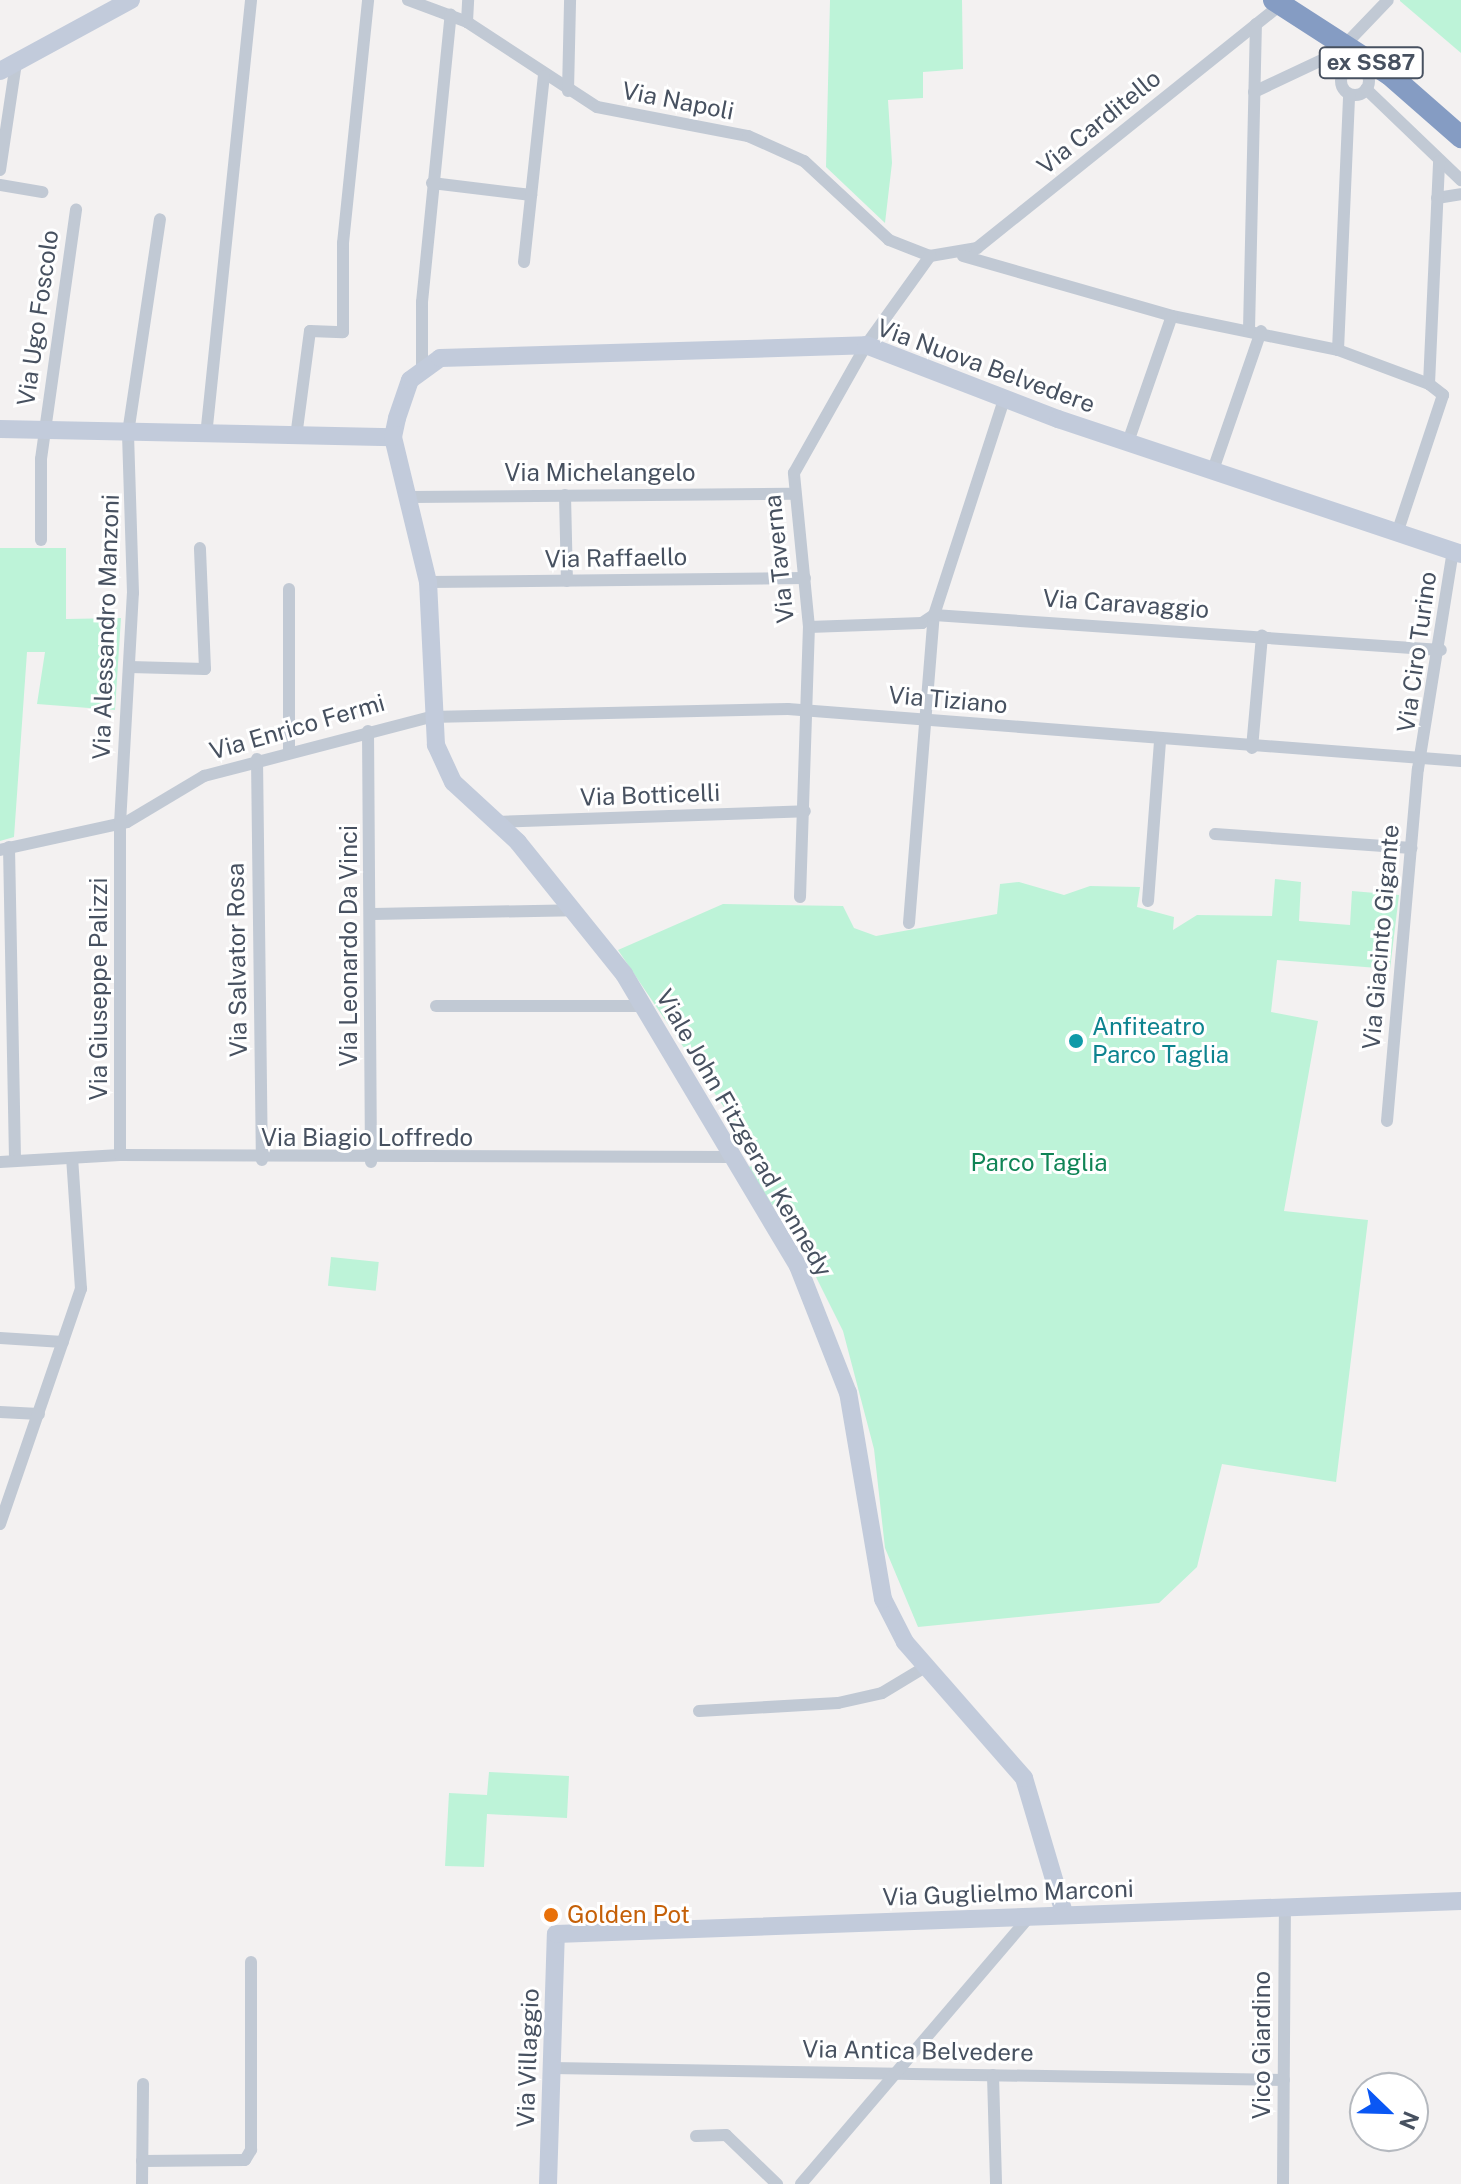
<!DOCTYPE html>
<style>
body{margin:0}
#map{position:relative;width:1461px;height:2184px;overflow:hidden;background:#f3f1f1;font-family:"Public Sans",sans-serif}
div>[style]{position:absolute}
.green>*{inset:0;background:#bdf3d8;transform-origin:0 0}
.street>*{height:12px;margin:-6px;padding:0 6px;transform-origin:6px;border-radius:6px;background:#c1c9d4}
.street>.ring{margin:-6px;padding:0;box-sizing:content-box;background:none;border:12px solid #c1c9d4;border-radius:50%}
.secondary>*{height:18px;margin:-9px;padding:0 9px;transform-origin:9px;border-radius:9px;background:#c2cbdb}
.highway>*{height:22px;margin:-11px;padding:0 11px;transform-origin:11px;border-radius:11px;background:#859cc3}
.dots>*{width:22px;height:22px;translate:-50% -50%;box-sizing:border-box;border:4px solid #fff;border-radius:50%}
span{translate:-50% -50%;white-space:nowrap;text-align:center;line-height:1.15;-webkit-text-stroke:6px #fff;paint-order:stroke}
.shield-label span{padding:2px 6px;background:#fff;border:2px solid;border-radius:6px;-webkit-text-stroke-width:0}
.shield-label{font-size:22px;color:#475160;font-weight:700}
.street-label{font-size:24px;color:#475160}
.culture-label{font-size:24px;color:#0d838f}
.left{translate:0 -50%;text-align:left}
.park-label{font-size:24px;color:#108456}
.food-label{font-size:24px;color:#c56008}
.north{position:absolute;left:1349px;top:2072px;width:80px;height:80px;box-sizing:border-box;background:#fff;border:2px solid #b5b9bf;border-radius:50%;rotate:113deg;font-size:22px;font-weight:700;line-height:32px;text-align:center;color:#475160}
.north::after{content:'';display:block;margin:auto;width:28px;height:36px;background:#0a57f4;clip-path:polygon(50% 0,100% 100%,50% 72%,0 100%)}
</style>
<div id="map">
<div class="green">
<i style="clip-path:polygon(830px 0,962px 0,963px 69px,923px 72px,923px 98px,888px 100px,892px 163px,885px 223px,826px 167px)"></i>
<i style="clip-path:polygon(1461px 0,1461px 53px,1400px 1px,1400px 0)"></i>
<i style="clip-path:polygon(0 548px,66px 548px,66px 619px,121px 618px,115px 710px,37px 704px,45px 652px,27px 652px,14px 837px,0 841px)"></i>
<i style="clip-path:polygon(1275px 879px,1301px 882px,1299px 921px,1350px 925px,1352px 891px,1399px 895px,1390px 969px,1277px 960px,1271px 1012px,1318px 1021px,1284px 1211px,1368px 1220px,1336px 1482px,1222px 1464px,1197px 1567px,1159px 1603px,918px 1627px,885px 1548px,874px 1449px,843px 1331px,800px 1245px,746px 1167px,763px 1165px,618px 950px,723px 904px,843px 906px,854px 928px,876px 936px,997px 914px,1000px 884px,1019px 882px,1064px 895px,1090px 886px,1140px 887px,1137px 907px,1174px 917px,1173px 930px,1197px 915px,1272px 916px)"></i>
<i style="left:331px;top:1257px;width:48px;height:29px;rotate:6deg"></i>
<i style="clip-path:polygon(489px 1772px,569px 1776px,567px 1818px,487px 1814px,484px 1867px,445px 1866px,449px 1793px,487px 1795px)"></i>
</div>
<div class="street">
<i style="left:408px;top:0;width:63px;rotate:20.4deg"></i>
<i style="left:467px;top:22px;width:155px;rotate:33.2deg"></i>
<i style="left:597px;top:107px;width:154px;rotate:10.9deg"></i>
<i style="left:748px;top:136px;width:61px;rotate:24.1deg"></i>
<i style="left:804px;top:161px;width:116px;rotate:42.9deg"></i>
<i style="left:889px;top:240px;width:44px;rotate:21.3deg"></i>
<i style="left:930px;top:256px;width:48px;rotate:-9.7deg"></i>
<i style="left:977px;top:248px;width:392px;rotate:-38.7deg"></i>
<i style="left:467px;top:22px;width:22px;rotate:-87deg"></i>
<i style="left:1342px;top:48px;width:66px;rotate:-46.2deg"></i>
<i class="ring" style="left:1341px;top:67px;width:16px;height:16px"></i>
<i style="left:1366px;top:89px;width:132px;rotate:43.8deg"></i>
<i style="left:568px;top:91px;width:91px;rotate:-88.7deg"></i>
<i style="left:1254px;top:92px;width:80px;rotate:-25.3deg"></i>
<i style="left:1326px;top:58px;width:23px;rotate:34deg"></i>
<i style="left:0;top:170px;width:108px;rotate:-81.5deg"></i>
<i style="left:432px;top:183px;width:100px;rotate:6.9deg"></i>
<i style="left:0;top:185px;width:43px;rotate:9.5deg"></i>
<i style="left:1437px;top:198px;width:24px;rotate:-9deg"></i>
<i style="left:963px;top:256px;width:217px;rotate:16deg"></i>
<i style="left:1172px;top:316px;width:169px;rotate:11.6deg"></i>
<i style="left:1338px;top:350px;width:97px;rotate:20.5deg"></i>
<i style="left:1429px;top:384px;width:18px;rotate:38deg"></i>
<i style="left:1443px;top:395px;width:142px;rotate:108.4deg"></i>
<i style="left:524px;top:262px;width:187px;rotate:-83.9deg"></i>
<i style="left:1249px;top:330px;width:306px;rotate:-88.7deg"></i>
<i style="left:1338px;top:350px;width:256px;rotate:-87.5deg"></i>
<i style="left:422px;top:366px;width:64px;rotate:-90deg"></i>
<i style="left:422px;top:302px;width:289px;rotate:-84.3deg"></i>
<i style="left:1429px;top:384px;width:223px;rotate:-87.4deg"></i>
<i style="left:206px;top:436px;width:438px;rotate:-84.1deg"></i>
<i style="left:296px;top:437px;width:107px;rotate:-82.5deg"></i>
<i style="left:310px;top:331px;width:33px;rotate:2deg"></i>
<i style="left:343px;top:332px;width:89px;rotate:-90deg"></i>
<i style="left:343px;top:243px;width:244px;rotate:-84.1deg"></i>
<i style="left:1128px;top:442px;width:133px;rotate:-70.8deg"></i>
<i style="left:1213px;top:470px;width:147px;rotate:-70.9deg"></i>
<i style="left:565px;top:495px;width:86px;rotate:88.7deg"></i>
<i style="left:410px;top:497px;width:381px;rotate:-0.5deg"></i>
<i style="left:41px;top:540px;width:81px;rotate:-90deg"></i>
<i style="left:41px;top:459px;width:252px;rotate:-82deg"></i>
<i style="left:428px;top:582px;width:377px;rotate:-0.6deg"></i>
<i style="left:289px;top:589px;width:161px;rotate:90deg"></i>
<i style="left:809px;top:627px;width:113px;rotate:-2deg"></i>
<i style="left:922px;top:623px;width:14px;rotate:-34deg"></i>
<i style="left:934px;top:615px;width:508px;rotate:3.95deg"></i>
<i style="left:130px;top:667px;width:75px;rotate:1.5deg"></i>
<i style="left:205px;top:669px;width:121px;rotate:-92.4deg"></i>
<i style="left:368px;top:731px;width:431px;rotate:89.6deg"></i>
<i style="left:1252px;top:748px;width:113px;rotate:-84.9deg"></i>
<i style="left:257px;top:759px;width:401px;rotate:89.3deg"></i>
<i style="left:496px;top:822px;width:309px;rotate:-2deg"></i>
<i style="left:1215px;top:834px;width:197px;rotate:4.1deg"></i>
<i style="left:9px;top:847px;width:314px;rotate:88.9deg"></i>
<i style="left:0;top:850px;width:130px;rotate:-12.4deg"></i>
<i style="left:127px;top:822px;width:90px;rotate:-30.9deg"></i>
<i style="left:204px;top:776px;width:234px;rotate:-14.6deg"></i>
<i style="left:430px;top:717px;width:358px;rotate:-1.3deg"></i>
<i style="left:788px;top:709px;width:675px;rotate:4.42deg"></i>
<i style="left:800px;top:897px;width:270px;rotate:-88.1deg"></i>
<i style="left:809px;top:627px;width:155px;rotate:-95.6deg"></i>
<i style="left:794px;top:473px;width:147px;rotate:-60.6deg"></i>
<i style="left:866px;top:345px;width:110px;rotate:-54.3deg"></i>
<i style="left:1148px;top:901px;width:160px;rotate:-85.7deg"></i>
<i style="left:373px;top:914px;width:201px;rotate:-1.1deg"></i>
<i style="left:909px;top:923px;width:309px;rotate:-85.4deg"></i>
<i style="left:934px;top:615px;width:226px;rotate:-72deg"></i>
<i style="left:436px;top:1006px;width:207px"></i>
<i style="left:1387px;top:1121px;width:353px;rotate:-85deg"></i>
<i style="left:1418px;top:769px;width:221px;rotate:-80.9deg"></i>
<i style="left:120px;top:1155px;width:331px;rotate:-90deg"></i>
<i style="left:120px;top:824px;width:231px;rotate:-86.8deg"></i>
<i style="left:133px;top:593px;width:160px;rotate:-91.8deg"></i>
<i style="left:128px;top:433px;width:216px;rotate:-81.5deg"></i>
<i style="left:0;top:1162px;width:120px;rotate:-3.3deg"></i>
<i style="left:120px;top:1155px;width:613px;rotate:0.19deg"></i>
<i style="left:0;top:1338px;width:63px;rotate:3.6deg"></i>
<i style="left:0;top:1412px;width:39px;rotate:3deg"></i>
<i style="left:0;top:1524px;width:249px;rotate:-71deg"></i>
<i style="left:81px;top:1289px;width:131px;rotate:-93.9deg"></i>
<i style="left:699px;top:1711px;width:139px;rotate:-3.3deg"></i>
<i style="left:838px;top:1703px;width:45px;rotate:-12.8deg"></i>
<i style="left:882px;top:1693px;width:52px;rotate:-31deg"></i>
<i style="left:552px;top:2068px;width:732px;rotate:0.94deg"></i>
<i style="left:993px;top:2075px;width:109px;rotate:88.4deg"></i>
<i style="left:696px;top:2136px;width:30px;rotate:-2deg"></i>
<i style="left:726px;top:2135px;width:71px;rotate:43.9deg"></i>
<i style="left:142px;top:2161px;width:103px;rotate:-0.6deg"></i>
<i style="left:245px;top:2160px;width:12px;rotate:-59deg"></i>
<i style="left:251px;top:2150px;width:188px;rotate:-90deg"></i>
<i style="left:142px;top:2184px;width:100px;rotate:-89.4deg"></i>
<i style="left:801px;top:2184px;width:354px;rotate:-49.5deg"></i>
<i style="left:1283px;top:2184px;width:278px;rotate:-89.6deg"></i>
</div>
<div class="secondary">
<i style="left:0;top:71px;width:149px;rotate:-28.5deg"></i>
<i style="left:0;top:429px;width:393px;rotate:1.2deg"></i>
<i style="left:1064px;top:1913px;width:141px;rotate:-106.5deg"></i>
<i style="left:1024px;top:1778px;width:181px;rotate:-131.2deg"></i>
<i style="left:905px;top:1642px;width:48px;rotate:-117.1deg"></i>
<i style="left:883px;top:1599px;width:209px;rotate:-99.6deg"></i>
<i style="left:848px;top:1393px;width:136px;rotate:-111.5deg"></i>
<i style="left:798px;top:1266px;width:340px;rotate:-120.8deg"></i>
<i style="left:624px;top:974px;width:169px;rotate:-128.8deg"></i>
<i style="left:518px;top:842px;width:88px;rotate:-137.3deg"></i>
<i style="left:453px;top:782px;width:41px;rotate:-114.7deg"></i>
<i style="left:436px;top:745px;width:163px;rotate:-92.8deg"></i>
<i style="left:428px;top:582px;width:149px;rotate:-103.6deg"></i>
<i style="left:393px;top:437px;width:19px;rotate:-78deg"></i>
<i style="left:397px;top:418px;width:40px;rotate:-71.1deg"></i>
<i style="left:410px;top:380px;width:37px;rotate:-36deg"></i>
<i style="left:440px;top:358px;width:426px;rotate:-1.7deg"></i>
<i style="left:866px;top:345px;width:206px;rotate:21.1deg"></i>
<i style="left:1058px;top:419px;width:425px;rotate:18.5deg"></i>
<i style="left:548px;top:2184px;width:250px;rotate:-88.2deg"></i>
<i style="left:556px;top:1934px;width:906px;rotate:-2.09deg"></i>
</div>
<div class="highway">
<i style="left:1274px;top:0;width:137px;rotate:32.8deg"></i>
<i style="left:1389px;top:74px;width:96px;rotate:41.2deg"></i>
</div>
<div class="dots">
<i style="left:1076px;top:1041px;background:#0f9aa8"></i>
<i style="left:551px;top:1915px;background:#e8710a"></i>
</div>
<div class="shield-label">
<span style="left:1371px;top:63px">ex SS87</span>
</div>
<div class="street-label">
<span style="left:678px;top:101px;rotate:11deg">Via Napoli</span>
<span style="left:1099px;top:122px;rotate:-39deg">Via Carditello</span>
<span style="left:38px;top:318px;rotate:-82deg">Via Ugo Foscolo</span>
<span style="left:986px;top:366px;rotate:20deg">Via Nuova Belvedere</span>
<span style="left:600px;top:473px">Via Michelangelo</span>
<span style="left:616px;top:558px;rotate:-1deg">Via Raffaello</span>
<span style="left:779px;top:559px;rotate:-96deg">Via Taverna</span>
<span style="left:1126px;top:604px;rotate:4deg">Via Caravaggio</span>
<span style="left:106px;top:627px;rotate:-88deg">Via Alessandro Manzoni</span>
<span style="left:1417px;top:652px;rotate:-82deg">Via Ciro Turino</span>
<span style="left:948px;top:700px;rotate:5deg">Via Tiziano</span>
<span style="left:297px;top:727px;rotate:-16deg">Via Enrico Fermi</span>
<span style="left:650px;top:795px;rotate:-2deg">Via Botticelli</span>
<span style="left:1381px;top:937px;rotate:-85deg">Via Giacinto Gigante</span>
<span style="left:349px;top:946px;rotate:-90deg">Via Leonardo Da Vinci</span>
<span style="left:237px;top:960px;rotate:-91deg">Via Salvator Rosa</span>
<span style="left:99px;top:989px;rotate:-90deg">Via Giuseppe Palizzi</span>
<span style="left:744px;top:1133px;rotate:60deg">Viale John Fitzgerad Kennedy</span>
<span style="left:367px;top:1138px">Via Biagio Loffredo</span>
<span style="left:1008px;top:1893px;rotate:-2deg">Via Guglielmo Marconi</span>
<span style="left:1262px;top:2045px;rotate:-90deg">Vico Giardino</span>
<span style="left:918px;top:2051px;rotate:1deg">Via Antica Belvedere</span>
<span style="left:528px;top:2058px;rotate:-88deg">Via Villaggio</span>
</div>
<div class="culture-label">
<span class="left" style="left:1092px;top:1041px">Anfiteatro<br>Parco Taglia</span>
</div>
<div class="park-label">
<span style="left:1039px;top:1163px">Parco Taglia</span>
</div>
<div class="food-label">
<span class="left" style="left:567px;top:1915px">Golden Pot</span>
</div>
<div class="north">N</div>
</div>
